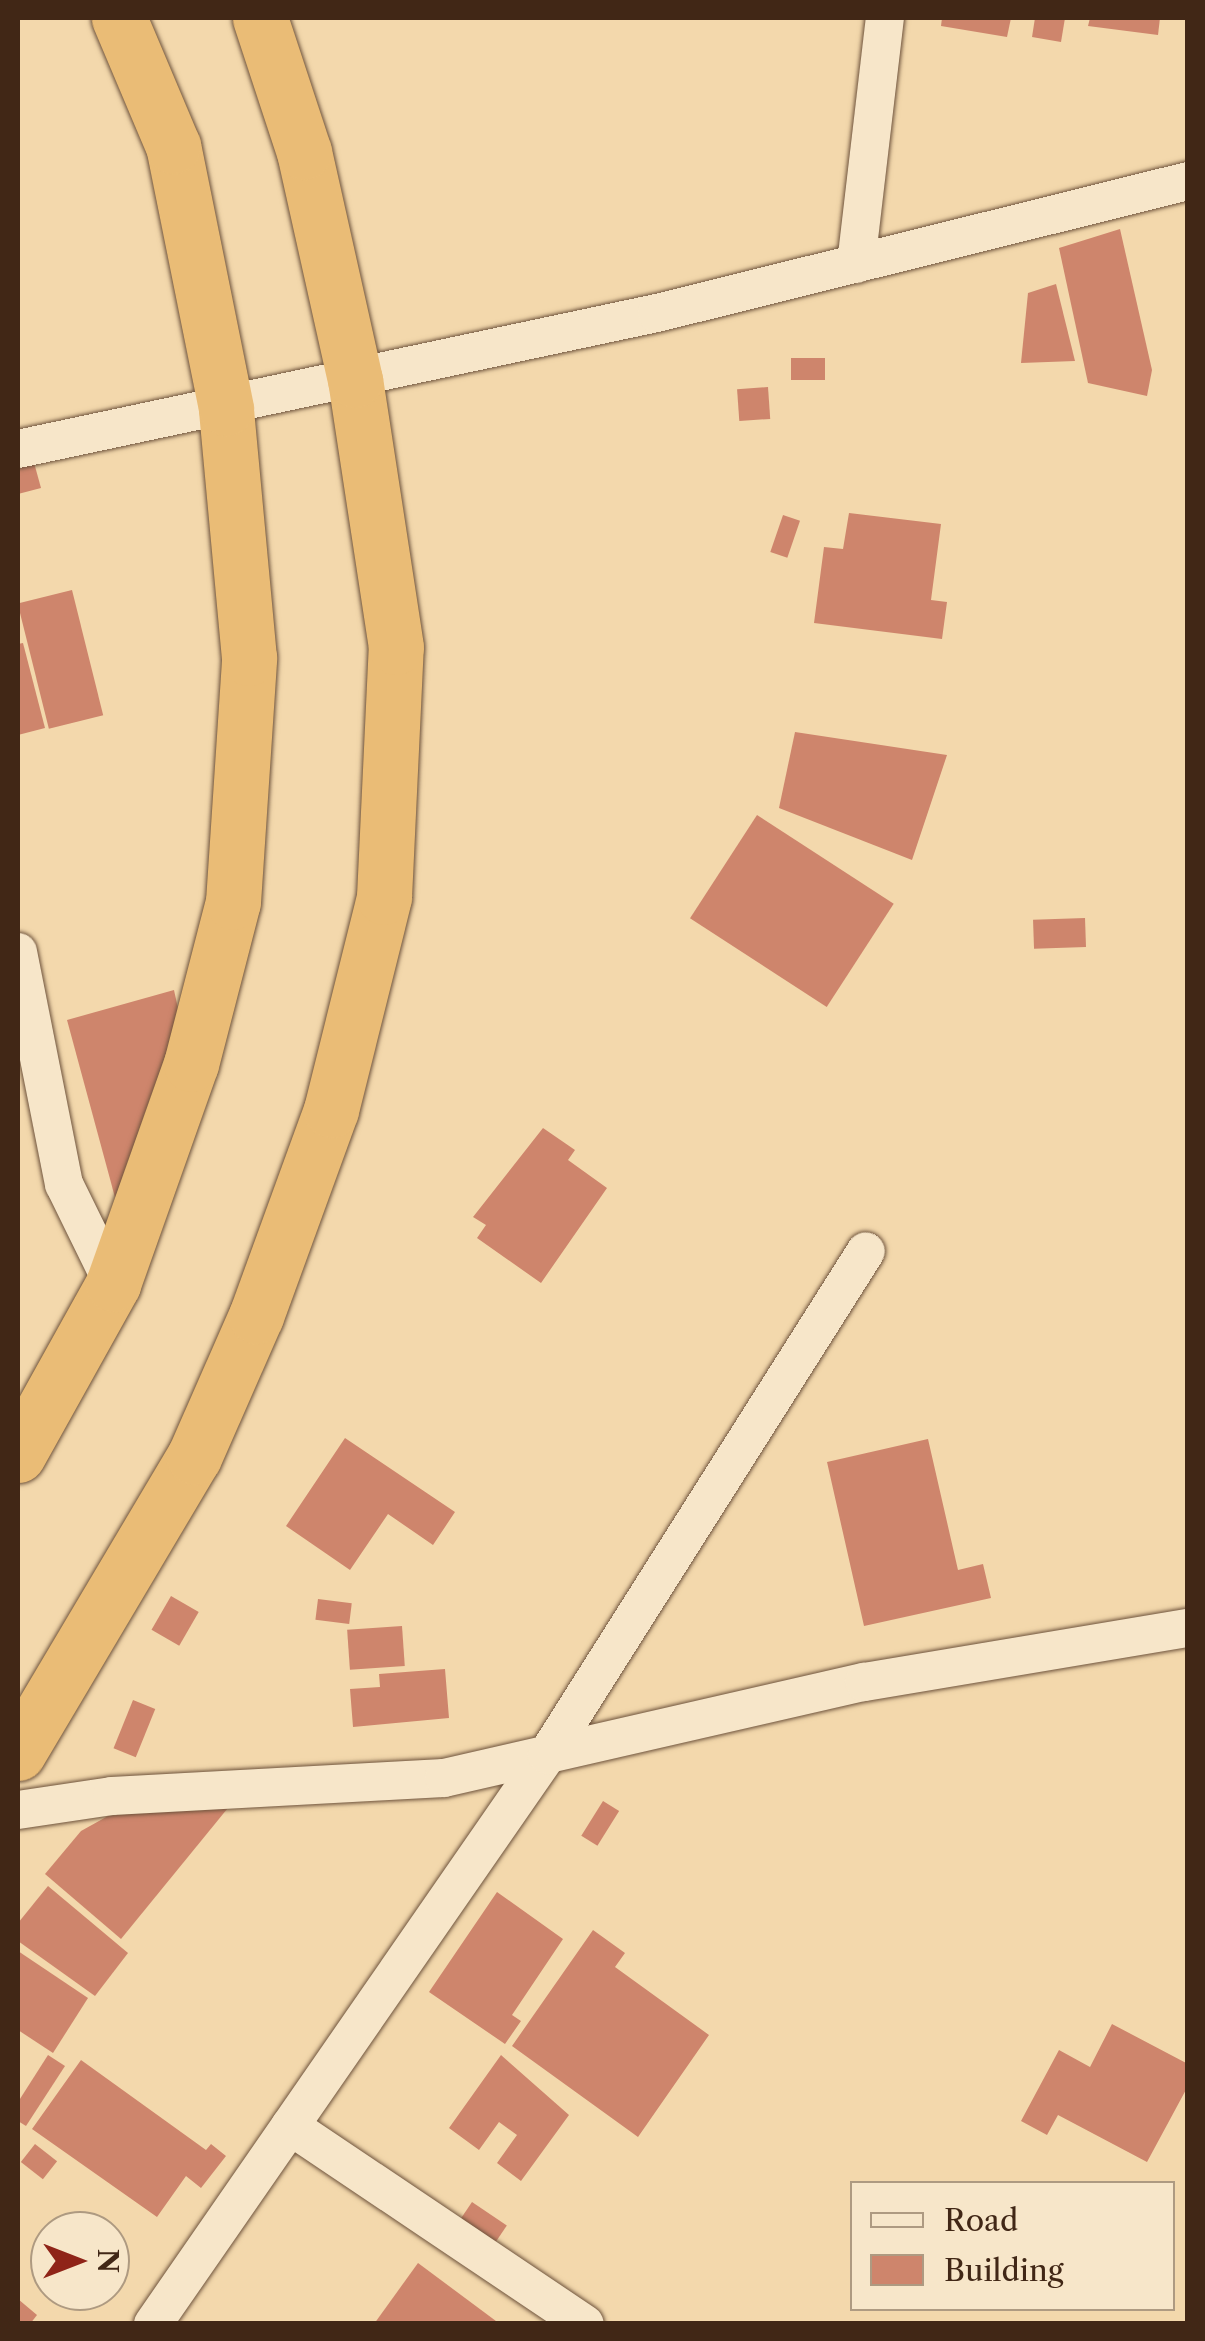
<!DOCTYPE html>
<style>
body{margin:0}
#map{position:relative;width:1205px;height:2341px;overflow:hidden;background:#f3d8ac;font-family:"Libre Caslon Text",serif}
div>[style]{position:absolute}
.building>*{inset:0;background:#ce856c;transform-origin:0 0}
.roads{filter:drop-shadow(0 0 2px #6e533c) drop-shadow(0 0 2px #6e533c)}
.minor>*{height:38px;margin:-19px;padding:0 19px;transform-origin:19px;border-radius:19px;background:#f7e6c9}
.trunk>*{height:55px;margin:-27.5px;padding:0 27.5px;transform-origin:27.5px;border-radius:27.5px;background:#eabc76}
span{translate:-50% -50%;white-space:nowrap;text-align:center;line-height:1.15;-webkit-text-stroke:10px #f7e6c9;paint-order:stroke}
.frame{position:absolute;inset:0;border:20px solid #412716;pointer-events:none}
.legend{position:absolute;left:850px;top:2181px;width:325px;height:130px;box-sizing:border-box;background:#f7e6c9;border:2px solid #ae9a81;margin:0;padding:12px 18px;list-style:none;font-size:30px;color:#412716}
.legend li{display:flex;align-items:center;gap:20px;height:50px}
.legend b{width:50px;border:2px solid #ae9a81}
.north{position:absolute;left:30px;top:2211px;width:100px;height:100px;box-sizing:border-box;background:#f7e6c9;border:2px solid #ae9a81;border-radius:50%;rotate:90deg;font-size:28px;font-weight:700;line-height:40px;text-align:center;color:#412716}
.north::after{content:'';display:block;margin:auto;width:35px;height:45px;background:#8f2418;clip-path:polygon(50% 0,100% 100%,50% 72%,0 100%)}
</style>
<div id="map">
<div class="building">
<i style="clip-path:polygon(942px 18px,1011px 18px,1007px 37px,941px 26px)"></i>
<i style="clip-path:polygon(1035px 18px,1065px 18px,1061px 42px,1032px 37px)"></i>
<i style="clip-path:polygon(1090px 18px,1160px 18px,1158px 35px,1088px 26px)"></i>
<i style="clip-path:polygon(1120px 229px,1152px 370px,1147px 396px,1088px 383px,1059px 248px)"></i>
<i style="clip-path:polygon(1056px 284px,1075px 361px,1021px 363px,1028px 293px)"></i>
<i style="left:791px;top:358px;width:34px;height:22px"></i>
<i style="left:768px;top:387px;width:32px;height:31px;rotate:86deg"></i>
<i style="clip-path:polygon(33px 459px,41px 488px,18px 494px,18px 463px)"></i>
<i style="clip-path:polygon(849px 513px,941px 524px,931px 600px,947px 602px,942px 639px,814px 623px,824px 547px,843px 549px)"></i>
<i style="left:783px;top:515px;width:18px;height:39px;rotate:19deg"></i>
<i style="left:72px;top:590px;width:129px;height:56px;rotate:76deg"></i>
<i style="clip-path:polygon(23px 643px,45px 728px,18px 735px,18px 644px)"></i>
<i style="clip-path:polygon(795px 732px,947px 755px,912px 860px,779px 808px)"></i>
<i style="left:757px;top:815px;width:163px;height:123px;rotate:33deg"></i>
<i style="left:1085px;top:918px;width:29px;height:52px;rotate:88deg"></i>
<i style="clip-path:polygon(174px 990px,190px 1064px,123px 1227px,67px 1020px)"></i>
<i style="clip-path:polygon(543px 1128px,575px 1150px,568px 1160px,607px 1188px,541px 1283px,477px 1238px,486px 1225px,473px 1217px)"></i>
<i style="clip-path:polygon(345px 1438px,455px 1512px,433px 1545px,388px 1514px,350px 1570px,286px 1526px)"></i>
<i style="clip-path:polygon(928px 1439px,958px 1570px,983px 1564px,991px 1598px,864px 1626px,827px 1462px)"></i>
<i style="left:171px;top:1596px;width:32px;height:39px;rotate:30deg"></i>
<i style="left:318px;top:1599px;width:34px;height:21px;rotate:7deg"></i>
<i style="left:402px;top:1626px;width:40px;height:55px;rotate:86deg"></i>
<i style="clip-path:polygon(445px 1669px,449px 1718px,353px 1727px,350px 1689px,380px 1687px,379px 1674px)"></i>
<i style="left:133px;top:1700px;width:24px;height:52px;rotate:22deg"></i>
<i style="left:603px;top:1801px;width:19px;height:41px;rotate:32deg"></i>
<i style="clip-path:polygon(232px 1803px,121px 1939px,45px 1874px,81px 1831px,108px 1816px)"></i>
<i style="clip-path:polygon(48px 1886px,128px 1953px,95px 1996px,18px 1941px,18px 1923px)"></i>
<i style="clip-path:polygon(497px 1892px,563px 1939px,512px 2015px,521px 2021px,505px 2044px,429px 1992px)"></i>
<i style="clip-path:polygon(593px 1930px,625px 1953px,615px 1967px,709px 2035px,638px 2137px,512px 2046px)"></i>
<i style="clip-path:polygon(18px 1951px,88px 1998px,53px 2053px,18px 2030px)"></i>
<i style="clip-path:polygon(1112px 2024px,1188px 2064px,1188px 2086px,1147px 2162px,1058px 2115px,1047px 2135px,1021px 2121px,1059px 2050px,1090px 2067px)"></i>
<i style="clip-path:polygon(48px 2055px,65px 2066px,26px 2126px,18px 2121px,18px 2102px)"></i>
<i style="clip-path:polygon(501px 2055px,569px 2115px,521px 2181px,497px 2163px,517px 2135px,499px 2122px,479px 2150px,449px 2128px)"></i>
<i style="clip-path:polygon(81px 2060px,206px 2150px,211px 2144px,226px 2156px,201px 2188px,186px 2176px,157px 2217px,32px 2129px)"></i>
<i style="left:35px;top:2144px;width:28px;height:23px;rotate:38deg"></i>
<i style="left:472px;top:2202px;width:42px;height:25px;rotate:34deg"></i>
<i style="clip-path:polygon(418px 2263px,500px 2324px,374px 2324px)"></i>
<i style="clip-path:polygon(18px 2299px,37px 2315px,30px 2324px,18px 2324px)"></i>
</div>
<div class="roads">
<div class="minor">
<i style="left:856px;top:264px;width:248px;rotate:-83.3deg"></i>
<i style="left:18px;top:449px;width:653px;rotate:-12.02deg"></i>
<i style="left:657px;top:313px;width:547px;rotate:-13.96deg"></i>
<i style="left:18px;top:952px;width:237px;rotate:78.8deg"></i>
<i style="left:64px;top:1184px;width:111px;rotate:63.9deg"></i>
<i style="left:18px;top:1810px;width:95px;rotate:-8.5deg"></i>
<i style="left:112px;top:1796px;width:332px;rotate:-3.1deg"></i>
<i style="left:444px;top:1778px;width:431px;rotate:-12.9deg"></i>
<i style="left:864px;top:1682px;width:328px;rotate:-9.5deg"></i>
<i style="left:290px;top:2126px;width:355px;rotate:33.9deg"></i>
<i style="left:153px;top:2324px;width:692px;rotate:-55.3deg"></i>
<i style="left:547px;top:1755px;width:596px;rotate:-57.67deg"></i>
</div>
<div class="trunk">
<i style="left:18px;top:1455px;width:196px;rotate:-60.9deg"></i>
<i style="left:113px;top:1284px;width:233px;rotate:-70.5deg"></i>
<i style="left:191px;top:1064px;width:167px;rotate:-75.5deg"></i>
<i style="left:233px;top:902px;width:245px;rotate:-86.2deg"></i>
<i style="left:249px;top:658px;width:251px;rotate:-95.3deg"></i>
<i style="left:226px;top:408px;width:267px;rotate:-101.4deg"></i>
<i style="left:173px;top:146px;width:139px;rotate:-112.9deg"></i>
<i style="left:18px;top:1753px;width:344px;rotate:-59.3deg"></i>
<i style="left:194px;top:1457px;width:154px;rotate:-66.3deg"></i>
<i style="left:256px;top:1316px;width:219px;rotate:-70deg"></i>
<i style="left:331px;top:1110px;width:219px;rotate:-76deg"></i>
<i style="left:384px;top:897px;width:250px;rotate:-87.3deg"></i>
<i style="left:396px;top:647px;width:270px;rotate:-98.7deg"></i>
<i style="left:355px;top:380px;width:234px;rotate:-102.6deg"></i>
<i style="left:304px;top:152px;width:141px;rotate:-108.2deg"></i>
</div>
</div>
<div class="frame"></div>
<ul class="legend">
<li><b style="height:12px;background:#f7e6c9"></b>Road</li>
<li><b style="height:28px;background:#ce856c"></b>Building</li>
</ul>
<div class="north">N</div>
</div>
